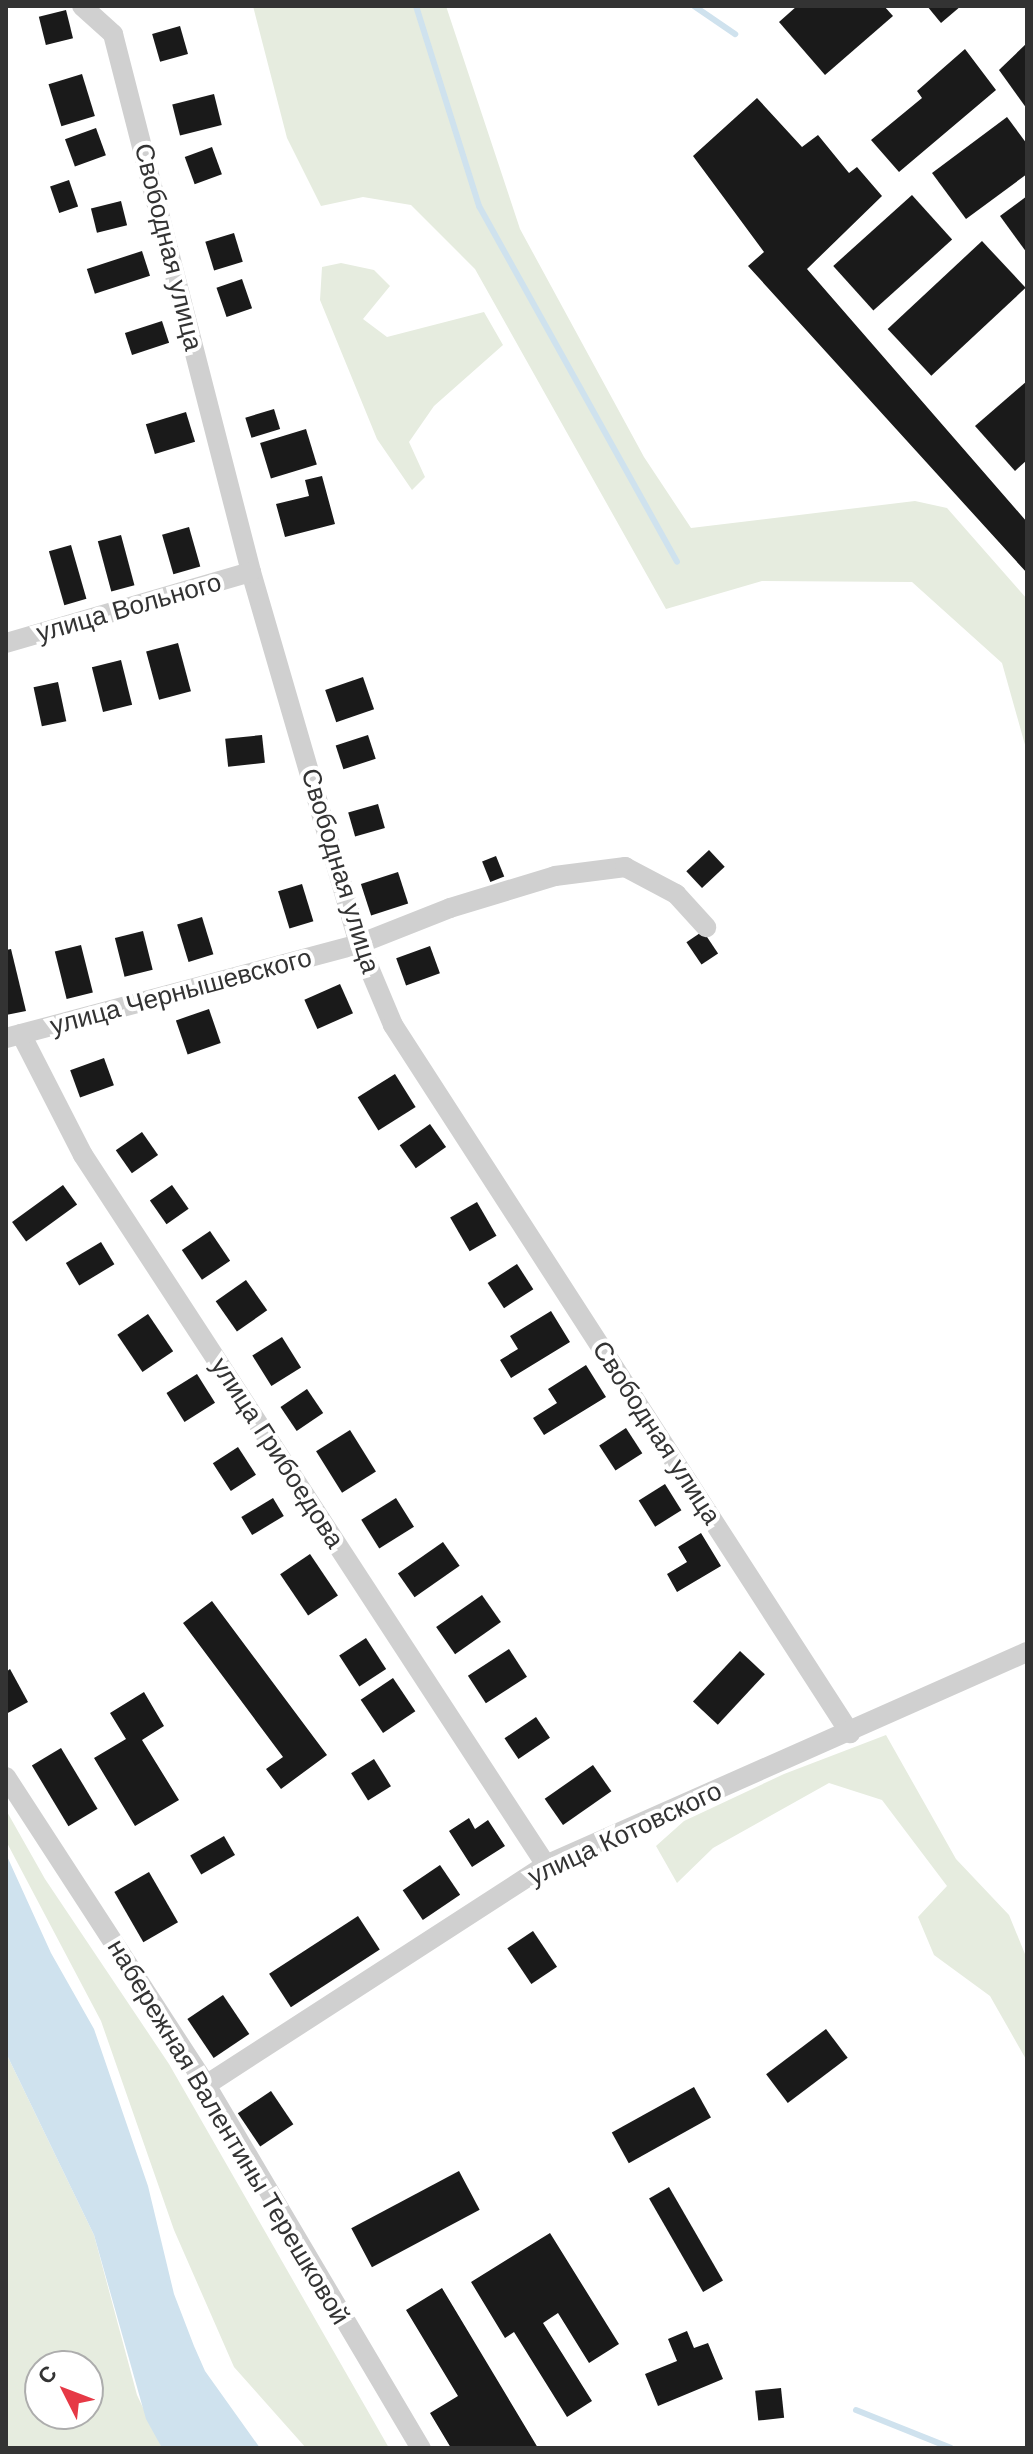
<!DOCTYPE html>
<meta charset="utf-8">
<style>
body{margin:0}
#map{position:relative;width:1033px;height:2454px;overflow:hidden;background:#fff;font-family:Arial,sans-serif}
div>[style]{position:absolute}
.green>*{inset:0;background:#e6ecdf}
.water>*{inset:0;background:#cfe2ee}
.stream>*{height:6px;margin:-3px;padding:0 3px;transform-origin:3px;border-radius:3px;background:#cfe2ee}
.building>*{inset:0;background:#1a1a1a;transform-origin:0 0}
.street>*{height:20px;margin:-10px;padding:0 10px;transform-origin:10px;border-radius:10px;background:#d0d0d0}
span{translate:-50% -50%;white-space:nowrap;text-align:center;line-height:1.15;-webkit-text-stroke:8px #fff;paint-order:stroke}
.street-label{font-size:26px;color:#333}
.frame{position:absolute;inset:0;border:8px solid #333;pointer-events:none}
.north{position:absolute;left:24px;top:2350px;width:80px;height:80px;box-sizing:border-box;background:#fff;border:2px solid #adadad;border-radius:50%;rotate:312deg;font-size:22px;font-weight:700;line-height:32px;text-align:center;color:#333}
.north::after{content:'';display:block;margin:auto;width:28px;height:36px;background:#e63946;clip-path:polygon(50% 0,100% 100%,50% 72%,0 100%)}
</style>
<div id="map">
<div class="green">
<i style="clip-path:polygon(253px 6px,446px 6px,520px 229px,644px 457px,691px 528px,915px 501px,947px 508px,1027px 599px,1027px 752px,1002px 663px,912px 582px,762px 581px,666px 609px,475px 269px,411px 205px,363px 197px,321px 206px,287px 138px)"></i>
<i style="clip-path:polygon(341px 263px,374px 270px,390px 286px,363px 319px,387px 337px,484px 312px,503px 345px,434px 406px,409px 442px,425px 477px,412px 490px,377px 439px,320px 300px,322px 267px)"></i>
<i style="clip-path:polygon(886px 1735px,956px 1859px,1009px 1915px,1027px 1959px,1027px 2061px,990px 1996px,934px 1955px,918px 1917px,947px 1886px,882px 1800px,829px 1783px,713px 1848px,677px 1883px,656px 1846px,684px 1821px,784px 1774px)"></i>
<i style="clip-path:polygon(6px 1810px,45px 1879px,169px 2064px,389px 2448px,306px 2448px,234px 2367px,174px 2230px,101px 2021px,6px 1841px)"></i>
<i style="clip-path:polygon(evenodd,6px 2053px,94px 2235px,137px 2395px,162px 2448px,6px 2448px,6px 2053px,40px 2366px,88px 2366px,88px 2414px,40px 2414px,40px 2366px)"></i>
</div>
<div class="water">
<i style="clip-path:polygon(6px 1854px,51px 1953px,94px 2029px,148px 2186px,174px 2294px,194px 2346px,205px 2371px,260px 2448px,162px 2448px,146px 2419px,94px 2235px,6px 2053px)"></i>
</div>
<div class="stream">
<i style="left:416px;top:6px;width:210px;rotate:72.5deg"></i>
<i style="left:479px;top:206px;width:407px;rotate:60.9deg"></i>
<i style="left:694px;top:6px;width:50px;rotate:34.3deg"></i>
<i style="left:856px;top:2410px;width:102px;rotate:21.8deg"></i>
</div>
<div class="building">
<i style="clip-path:polygon(797px 6px,884px 6px,893px 16px,825px 75px,779px 22px)"></i>
<i style="clip-path:polygon(927px 6px,961px 6px,941px 23px)"></i>
<i style="left:66px;top:10px;width:29px;height:28px;rotate:76deg"></i>
<i style="left:180px;top:26px;width:29px;height:29px;rotate:74deg"></i>
<i style="clip-path:polygon(1027px 43px,1027px 109px,999px 70px)"></i>
<i style="clip-path:polygon(965px 49px,996px 90px,899px 172px,871px 140px,922px 98px,917px 91px)"></i>
<i style="left:82px;top:74px;width:44px;height:35px;rotate:73deg"></i>
<i style="left:214px;top:94px;width:32px;height:43px;rotate:76deg"></i>
<i style="clip-path:polygon(757px 98px,802px 147px,818px 135px,849px 173px,857px 167px,882px 196px,807px 269px,1027px 522px,1027px 573px,748px 266px,764px 252px,693px 156px)"></i>
<i style="clip-path:polygon(1007px 117px,1027px 144px,1027px 174px,966px 219px,932px 173px)"></i>
<i style="left:96px;top:128px;width:29px;height:33px;rotate:70deg"></i>
<i style="left:212px;top:147px;width:29px;height:29px;rotate:70deg"></i>
<i style="left:69px;top:180px;width:28px;height:20px;rotate:71deg"></i>
<i style="left:912px;top:195px;width:60px;height:106px;rotate:48deg"></i>
<i style="clip-path:polygon(1027px 196px,1027px 253px,1000px 216px)"></i>
<i style="left:121px;top:201px;width:25px;height:31px;rotate:76deg"></i>
<i style="left:234px;top:233px;width:30px;height:30px;rotate:73deg"></i>
<i style="left:982px;top:241px;width:64px;height:129px;rotate:47deg"></i>
<i style="left:142px;top:251px;width:26px;height:58px;rotate:72deg"></i>
<i style="left:242px;top:279px;width:31px;height:27px;rotate:71deg"></i>
<i style="left:162px;top:321px;width:23px;height:39px;rotate:72deg"></i>
<i style="clip-path:polygon(1027px 381px,1027px 460px,1015px 471px,975px 426px)"></i>
<i style="left:274px;top:409px;width:21px;height:30px;rotate:73deg"></i>
<i style="left:186px;top:412px;width:31px;height:42px;rotate:73deg"></i>
<i style="left:306px;top:429px;width:37px;height:48px;rotate:73deg"></i>
<i style="clip-path:polygon(322px 476px,335px 524px,285px 537px,276px 504px,309px 496px,305px 480px)"></i>
<i style="left:189px;top:527px;width:41px;height:28px;rotate:74deg"></i>
<i style="left:121px;top:535px;width:52px;height:24px;rotate:75deg"></i>
<i style="left:71px;top:545px;width:56px;height:23px;rotate:74deg"></i>
<i style="left:178px;top:643px;width:50px;height:33px;rotate:75deg"></i>
<i style="left:121px;top:660px;width:46px;height:30px;rotate:76deg"></i>
<i style="left:363px;top:677px;width:34px;height:40px;rotate:71deg"></i>
<i style="left:58px;top:682px;width:40px;height:25px;rotate:78deg"></i>
<i style="left:262px;top:735px;width:28px;height:37px;rotate:84deg"></i>
<i style="left:368px;top:735px;width:25px;height:34px;rotate:72deg"></i>
<i style="left:378px;top:804px;width:25px;height:31px;rotate:74deg"></i>
<i style="left:709px;top:850px;width:23px;height:31px;rotate:47deg"></i>
<i style="left:496px;top:856px;width:22px;height:15px;rotate:68deg"></i>
<i style="left:398px;top:872px;width:33px;height:39px;rotate:72deg"></i>
<i style="left:302px;top:884px;width:39px;height:25px;rotate:73deg"></i>
<i style="left:202px;top:917px;width:39px;height:26px;rotate:73deg"></i>
<i style="left:143px;top:931px;width:40px;height:29px;rotate:76deg"></i>
<i style="left:703px;top:931px;width:27px;height:20px;rotate:56deg"></i>
<i style="left:81px;top:945px;width:49px;height:27px;rotate:76deg"></i>
<i style="left:430px;top:946px;width:29px;height:36px;rotate:70deg"></i>
<i style="clip-path:polygon(11px 949px,26px 1011px,6px 1015px,6px 950px)"></i>
<i style="left:340px;top:984px;width:32px;height:39px;rotate:66deg"></i>
<i style="left:209px;top:1009px;width:36px;height:35px;rotate:71deg"></i>
<i style="left:104px;top:1058px;width:29px;height:36px;rotate:70deg"></i>
<i style="left:395px;top:1074px;width:39px;height:44px;rotate:58deg"></i>
<i style="left:430px;top:1124px;width:28px;height:37px;rotate:55deg"></i>
<i style="left:142px;top:1132px;width:28px;height:32px;rotate:55deg"></i>
<i style="left:63px;top:1185px;width:24px;height:63px;rotate:54deg"></i>
<i style="left:172px;top:1185px;width:29px;height:27px;rotate:55deg"></i>
<i style="left:477px;top:1202px;width:39px;height:31px;rotate:60deg"></i>
<i style="left:210px;top:1231px;width:36px;height:34px;rotate:56deg"></i>
<i style="left:101px;top:1242px;width:26px;height:41px;rotate:59deg"></i>
<i style="left:517px;top:1264px;width:30px;height:35px;rotate:57deg"></i>
<i style="left:246px;top:1280px;width:37px;height:37px;rotate:55deg"></i>
<i style="clip-path:polygon(551px 1311px,570px 1342px,511px 1378px,500px 1360px,518px 1349px,510px 1336px)"></i>
<i style="left:148px;top:1314px;width:45px;height:37px;rotate:56deg"></i>
<i style="left:282px;top:1337px;width:36px;height:35px;rotate:58deg"></i>
<i style="clip-path:polygon(586px 1365px,606px 1397px,544px 1435px,533px 1418px,557px 1403px,548px 1389px)"></i>
<i style="left:197px;top:1374px;width:34px;height:36px;rotate:58deg"></i>
<i style="left:307px;top:1389px;width:29px;height:32px;rotate:56deg"></i>
<i style="left:626px;top:1428px;width:30px;height:32px;rotate:57deg"></i>
<i style="left:350px;top:1430px;width:49px;height:40px;rotate:58deg"></i>
<i style="left:238px;top:1447px;width:33px;height:30px;rotate:57deg"></i>
<i style="left:665px;top:1484px;width:31px;height:31px;rotate:58deg"></i>
<i style="left:273px;top:1498px;width:21px;height:37px;rotate:59deg"></i>
<i style="left:396px;top:1498px;width:34px;height:41px;rotate:58deg"></i>
<i style="clip-path:polygon(701px 1533px,721px 1566px,677px 1592px,667px 1574px,687px 1562px,678px 1547px)"></i>
<i style="left:443px;top:1542px;width:29px;height:55px;rotate:55deg"></i>
<i style="left:310px;top:1554px;width:50px;height:36px;rotate:56deg"></i>
<i style="left:482px;top:1595px;width:33px;height:56px;rotate:55deg"></i>
<i style="clip-path:polygon(212px 1601px,327px 1755px,281px 1789px,266px 1769px,283px 1757px,183px 1623px)"></i>
<i style="left:366px;top:1638px;width:37px;height:32px;rotate:57deg"></i>
<i style="left:509px;top:1649px;width:33px;height:49px;rotate:57deg"></i>
<i style="left:740px;top:1651px;width:34px;height:69px;rotate:43deg"></i>
<i style="clip-path:polygon(10px 1669px,28px 1702px,6px 1714px,6px 1672px)"></i>
<i style="left:393px;top:1678px;width:40px;height:39px;rotate:56deg"></i>
<i style="clip-path:polygon(144px 1692px,164px 1726px,142px 1740px,179px 1800px,135px 1826px,94px 1758px,126px 1739px,110px 1713px)"></i>
<i style="left:536px;top:1717px;width:25px;height:38px;rotate:56deg"></i>
<i style="left:61px;top:1748px;width:71px;height:34px;rotate:59deg"></i>
<i style="left:374px;top:1759px;width:32px;height:27px;rotate:58deg"></i>
<i style="left:593px;top:1765px;width:32px;height:59px;rotate:55deg"></i>
<i style="clip-path:polygon(469px 1818px,475px 1829px,488px 1820px,505px 1846px,472px 1867px,449px 1831px)"></i>
<i style="left:224px;top:1836px;width:22px;height:39px;rotate:60deg"></i>
<i style="left:440px;top:1865px;width:36px;height:45px;rotate:56deg"></i>
<i style="left:149px;top:1872px;width:58px;height:40px;rotate:60deg"></i>
<i style="left:358px;top:1916px;width:40px;height:106px;rotate:57deg"></i>
<i style="left:533px;top:1931px;width:43px;height:31px;rotate:56deg"></i>
<i style="left:223px;top:1995px;width:47px;height:43px;rotate:56deg"></i>
<i style="left:826px;top:2029px;width:36px;height:75px;rotate:53deg"></i>
<i style="left:694px;top:2087px;width:35px;height:94px;rotate:61deg"></i>
<i style="left:271px;top:2091px;width:40px;height:40px;rotate:56deg"></i>
<i style="left:459px;top:2171px;width:44px;height:122px;rotate:62deg"></i>
<i style="left:669px;top:2187px;width:108px;height:23px;rotate:60deg"></i>
<i style="clip-path:polygon(550px 2233px,619px 2344px,589px 2363px,558px 2313px,543px 2323px,592px 2401px,567px 2417px,514px 2332px,505px 2338px,471px 2282px)"></i>
<i style="clip-path:polygon(442px 2288px,538px 2448px,451px 2448px,430px 2413px,458px 2396px,406px 2310px)"></i>
<i style="clip-path:polygon(687px 2331px,694px 2348px,708px 2343px,723px 2379px,658px 2406px,645px 2374px,677px 2361px,668px 2339px)"></i>
<i style="left:781px;top:2388px;width:30px;height:26px;rotate:84deg"></i>
</div>
<div class="street">
<i style="left:82px;top:6px;width:42px;rotate:42.1deg"></i>
<i style="left:113px;top:34px;width:555px;rotate:75.61deg"></i>
<i style="left:251px;top:572px;width:387px;rotate:73.8deg"></i>
<i style="left:359px;top:944px;width:88px;rotate:67.2deg"></i>
<i style="left:393px;top:1025px;width:843px;rotate:57.16deg"></i>
<i style="left:6px;top:643px;width:255px;rotate:-16.2deg"></i>
<i style="left:21px;top:1034px;width:136px;rotate:62.9deg"></i>
<i style="left:83px;top:1155px;width:848px;rotate:56.89deg"></i>
<i style="left:6px;top:1038px;width:365px;rotate:-14.9deg"></i>
<i style="left:359px;top:944px;width:98px;rotate:-21.6deg"></i>
<i style="left:450px;top:908px;width:110px;rotate:-16.9deg"></i>
<i style="left:555px;top:876px;width:71px;rotate:-7.3deg"></i>
<i style="left:625px;top:867px;width:58px;rotate:27.9deg"></i>
<i style="left:676px;top:894px;width:45px;rotate:47.7deg"></i>
<i style="left:6px;top:1777px;width:367px;rotate:57deg"></i>
<i style="left:206px;top:2085px;width:422px;rotate:59.4deg"></i>
<i style="left:206px;top:2085px;width:405px;rotate:-32.9deg"></i>
<i style="left:546px;top:1865px;width:526px;rotate:-23.89deg"></i>
</div>
<div class="street-label">
<span style="left:168px;top:247px;rotate:76deg">Свободная улица</span>
<span style="left:129px;top:608px;rotate:-16deg">улица Вольного</span>
<span style="left:340px;top:871px;rotate:73deg">Свободная улица</span>
<span style="left:181px;top:992px;rotate:-15deg">улица Чернышевского</span>
<span style="left:656px;top:1433px;rotate:57deg">Свободная улица</span>
<span style="left:277px;top:1453px;rotate:57deg">улица Грибоедова</span>
<span style="left:625px;top:1834px;rotate:-25deg">улица Котовского</span>
<span style="left:228px;top:2132px;rotate:59deg">набережная Валентины Терешковой</span>
</div>
<div class="frame"></div>
<div class="north">С</div>
</div>
